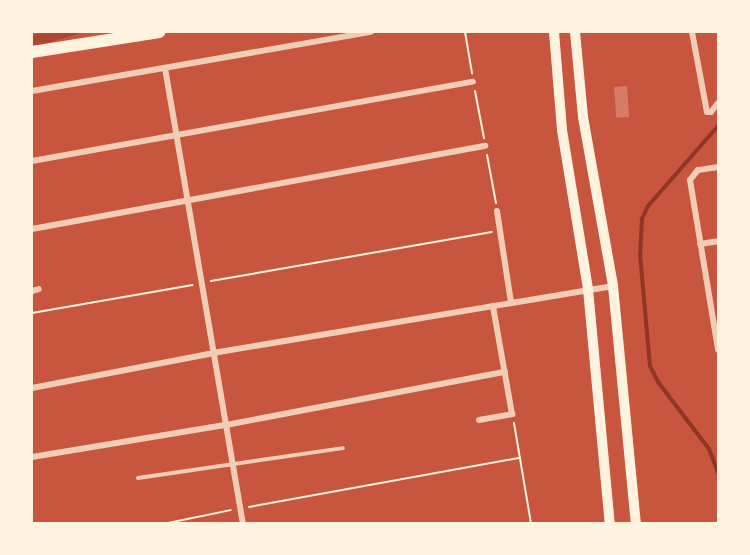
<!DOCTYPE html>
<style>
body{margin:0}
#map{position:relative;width:750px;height:555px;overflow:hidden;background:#c8553d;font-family:"DM Sans",sans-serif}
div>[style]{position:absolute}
.green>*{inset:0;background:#ae4732}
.stream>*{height:4px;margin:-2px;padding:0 2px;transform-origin:2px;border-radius:2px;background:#8f3625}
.building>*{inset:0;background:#d67c66;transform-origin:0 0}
.path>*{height:2px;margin:-1px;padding:0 1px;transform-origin:1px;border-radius:1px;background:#fff3e0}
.service>*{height:4px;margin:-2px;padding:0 2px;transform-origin:2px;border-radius:2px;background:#f1ccb7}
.minor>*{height:6px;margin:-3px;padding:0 3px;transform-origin:3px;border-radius:3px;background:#f1ccb7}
.secondary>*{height:10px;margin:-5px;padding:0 5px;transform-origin:5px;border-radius:5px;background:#fff3e0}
.trunk>*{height:12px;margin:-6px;padding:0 6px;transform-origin:6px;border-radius:6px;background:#fff3e0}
span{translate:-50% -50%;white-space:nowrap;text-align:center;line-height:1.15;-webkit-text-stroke:5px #fff3e0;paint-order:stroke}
.frame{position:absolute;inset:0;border:33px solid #fff3e0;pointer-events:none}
</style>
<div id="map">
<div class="green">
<i style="clip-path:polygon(50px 32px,84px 32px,32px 48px,32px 35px)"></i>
</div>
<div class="stream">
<i style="left:718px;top:126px;width:106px;rotate:131.2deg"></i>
<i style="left:648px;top:206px;width:14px;rotate:115deg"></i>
<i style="left:642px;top:219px;width:35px;rotate:93deg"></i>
<i style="left:640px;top:254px;width:112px;rotate:84.9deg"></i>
<i style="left:650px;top:366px;width:18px;rotate:63deg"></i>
<i style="left:658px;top:382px;width:84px;rotate:52.7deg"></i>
<i style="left:709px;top:449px;width:25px;rotate:69deg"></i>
</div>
<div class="building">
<i style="left:627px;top:86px;width:31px;height:13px;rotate:86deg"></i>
</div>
<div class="path">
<i style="left:465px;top:32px;width:42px;rotate:80.3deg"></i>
<i style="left:475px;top:91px;width:48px;rotate:79.2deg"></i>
<i style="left:487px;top:155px;width:49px;rotate:79.4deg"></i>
<i style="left:211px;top:281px;width:285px;rotate:-9.9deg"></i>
<i style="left:32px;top:313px;width:163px;rotate:-9.9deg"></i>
<i style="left:514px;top:423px;width:102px;rotate:80.4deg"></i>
<i style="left:249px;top:507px;width:274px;rotate:-10.3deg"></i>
<i style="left:163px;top:524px;width:69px;rotate:-11.6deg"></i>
</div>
<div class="service">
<i style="left:138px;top:478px;width:207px;rotate:-8.3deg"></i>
</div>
<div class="minor">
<i style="left:692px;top:32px;width:81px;rotate:79.4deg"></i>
<i style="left:707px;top:112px;width:4px"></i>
<i style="left:711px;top:112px;width:11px;rotate:-52deg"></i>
<i style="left:165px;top:68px;width:463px;rotate:80.3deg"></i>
<i style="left:32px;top:91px;width:344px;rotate:-9.9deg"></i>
<i style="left:32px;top:161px;width:448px;rotate:-10.2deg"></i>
<i style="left:718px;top:167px;width:20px;rotate:171deg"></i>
<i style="left:698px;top:170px;width:13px;rotate:129deg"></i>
<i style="left:690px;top:180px;width:172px;rotate:80.6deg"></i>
<i style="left:497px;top:211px;width:93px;rotate:81.3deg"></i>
<i style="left:32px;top:229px;width:461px;rotate:-10.4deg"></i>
<i style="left:700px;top:244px;width:18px;rotate:-9deg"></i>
<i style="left:32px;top:291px;width:7px;rotate:-16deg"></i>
<i style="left:32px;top:388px;width:184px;rotate:-10.9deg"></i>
<i style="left:213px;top:353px;width:406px;rotate:-9.5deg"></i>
<i style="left:479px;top:420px;width:34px;rotate:-10deg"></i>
<i style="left:512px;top:414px;width:110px;rotate:-100deg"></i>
<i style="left:32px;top:457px;width:197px;rotate:-9.4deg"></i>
<i style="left:226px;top:425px;width:284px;rotate:-10.8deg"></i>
</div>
<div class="secondary">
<i style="left:554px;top:32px;width:98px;rotate:85.3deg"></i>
<i style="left:562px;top:130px;width:161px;rotate:80.7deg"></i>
<i style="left:588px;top:289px;width:236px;rotate:84.7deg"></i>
<i style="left:575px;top:32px;width:85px;rotate:84.6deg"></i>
<i style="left:583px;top:117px;width:172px;rotate:79.9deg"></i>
<i style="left:613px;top:286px;width:239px;rotate:84.5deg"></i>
</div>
<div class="trunk">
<i style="left:32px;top:52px;width:129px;rotate:-8.9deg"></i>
</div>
<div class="frame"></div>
</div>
